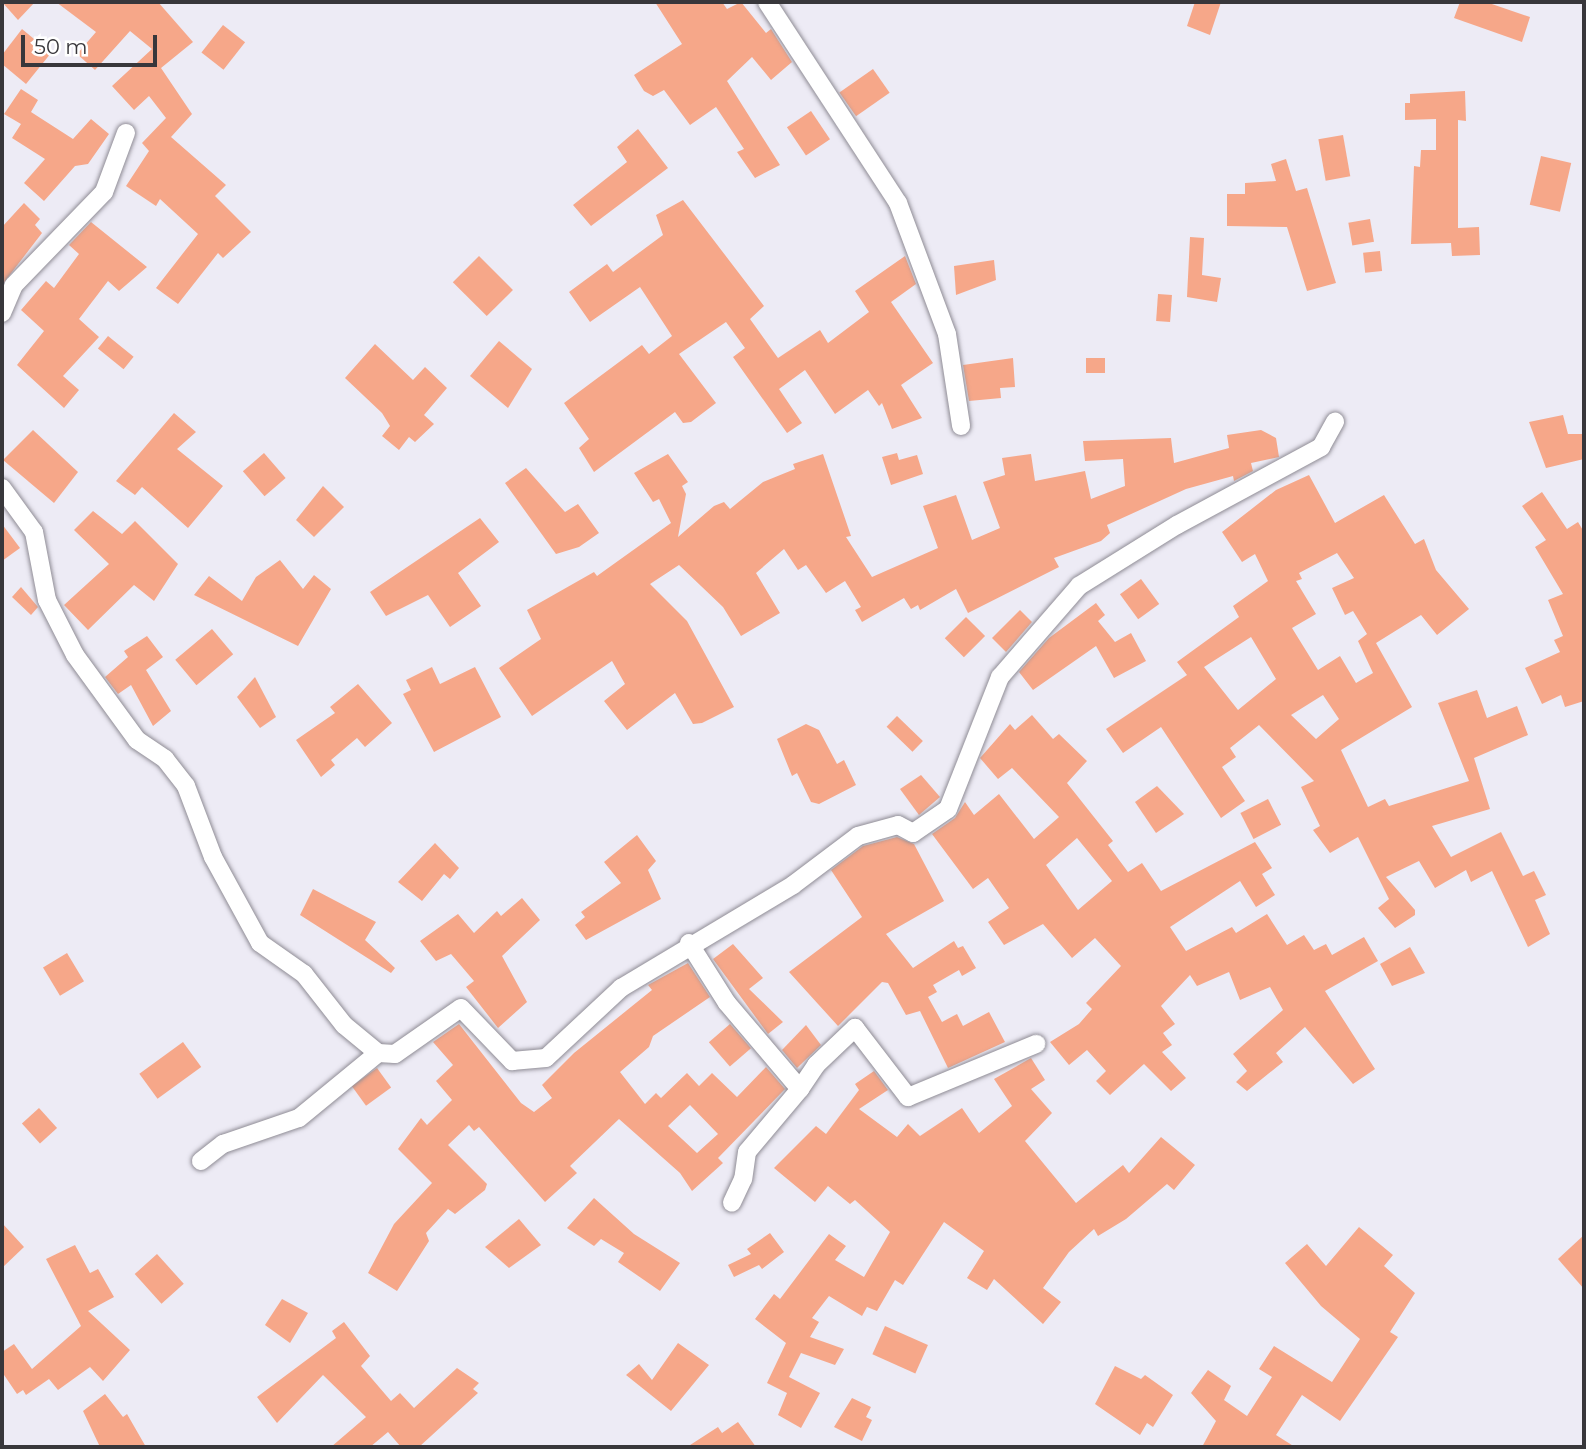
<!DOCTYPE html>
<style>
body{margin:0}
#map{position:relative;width:1586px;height:1449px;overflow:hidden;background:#edebf5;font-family:Montserrat,sans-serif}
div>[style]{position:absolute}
.building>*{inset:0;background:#f6a789;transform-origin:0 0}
.roads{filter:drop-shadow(0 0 2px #8f8c95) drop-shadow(0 0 2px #8f8c95)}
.street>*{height:18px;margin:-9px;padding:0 9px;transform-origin:9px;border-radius:9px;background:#fff}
span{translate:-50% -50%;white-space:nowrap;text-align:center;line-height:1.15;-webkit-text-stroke:7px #fff;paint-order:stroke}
.frame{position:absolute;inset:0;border:4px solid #38373b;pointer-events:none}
.scale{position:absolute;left:21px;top:35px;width:136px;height:32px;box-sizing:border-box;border:4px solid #38373b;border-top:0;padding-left:9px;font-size:21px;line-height:24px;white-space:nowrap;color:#38373b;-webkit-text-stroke:5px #fff;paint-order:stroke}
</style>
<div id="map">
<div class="building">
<i style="clip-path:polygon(2px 2px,35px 2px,18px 20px)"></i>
<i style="clip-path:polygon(56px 2px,158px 2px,193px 42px,161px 68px,192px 114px,171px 137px,226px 185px,215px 196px,251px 232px,223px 258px,218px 253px,178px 304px,156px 288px,198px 234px,160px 199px,156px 206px,126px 186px,149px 151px,142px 143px,166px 118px,149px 96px,134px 110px,112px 86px,152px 49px,130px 31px,95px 70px,77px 54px,96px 32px)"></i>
<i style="clip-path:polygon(655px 2px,722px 2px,727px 9px,741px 2px,766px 33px,771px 29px,792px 62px,771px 80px,752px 57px,727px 81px,780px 165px,755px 178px,737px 152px,744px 149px,716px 107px,690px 125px,664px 90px,653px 96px,644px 91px,634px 75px,682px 44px)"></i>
<i style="clip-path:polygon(1195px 2px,1221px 2px,1210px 35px,1187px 26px)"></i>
<i style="clip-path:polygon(1460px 2px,1486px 2px,1530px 17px,1522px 42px,1454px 18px)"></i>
<i style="left:223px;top:25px;width:28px;height:35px;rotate:38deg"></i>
<i style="clip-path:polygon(22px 29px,51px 53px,26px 84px,2px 64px,2px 55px)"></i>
<i style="left:873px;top:69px;width:29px;height:41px;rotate:55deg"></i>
<i style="clip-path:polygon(21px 89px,38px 100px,31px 112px,73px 139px,91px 119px,109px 134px,88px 164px,75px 166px,44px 201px,24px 183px,45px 159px,12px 138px,21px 124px,4px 114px)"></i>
<i style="clip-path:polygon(1465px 91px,1466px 121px,1458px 120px,1458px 228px,1479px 227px,1480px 255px,1452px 256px,1451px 243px,1411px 244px,1414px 166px,1420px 167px,1421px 150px,1436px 150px,1436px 119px,1405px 120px,1405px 103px,1410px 103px,1410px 94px)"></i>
<i style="left:811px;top:111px;width:34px;height:29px;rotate:56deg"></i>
<i style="clip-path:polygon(638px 129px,668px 168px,591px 226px,573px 205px,627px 162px,617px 147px)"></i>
<i style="left:1343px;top:135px;width:42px;height:25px;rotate:80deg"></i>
<i style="left:1541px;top:156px;width:31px;height:50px;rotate:13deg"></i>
<i style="clip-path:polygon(1286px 159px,1296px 191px,1307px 188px,1336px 283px,1307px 291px,1287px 227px,1227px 226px,1227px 194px,1245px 194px,1245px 183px,1276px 181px,1271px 164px)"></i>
<i style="clip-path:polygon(683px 200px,764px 306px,750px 319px,778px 358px,820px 330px,828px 343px,869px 312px,855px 291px,905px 256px,916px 284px,891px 302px,933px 363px,901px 385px,922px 418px,892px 429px,882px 403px,879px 406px,868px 390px,835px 414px,805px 370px,779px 389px,802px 423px,787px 433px,733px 357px,745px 348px,726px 322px,679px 354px,716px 403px,691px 422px,683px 423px,675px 412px,594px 472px,579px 448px,589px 439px,564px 403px,642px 345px,649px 354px,672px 336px,640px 287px,590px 322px,569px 292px,607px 264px,613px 272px,663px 235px,656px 215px)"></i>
<i style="clip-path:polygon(24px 203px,40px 219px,35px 225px,42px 233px,2px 285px,2px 227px)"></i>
<i style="left:1370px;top:219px;width:23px;height:22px;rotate:80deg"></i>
<i style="clip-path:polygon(91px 222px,147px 267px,119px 291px,108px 281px,79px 319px,99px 337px,63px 376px,79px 390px,64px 408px,17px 365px,44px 331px,21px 310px,46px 281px,54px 288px,79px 254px,69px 245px)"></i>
<i style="clip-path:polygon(1190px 237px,1204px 238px,1202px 275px,1221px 278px,1217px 302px,1187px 297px)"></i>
<i style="left:1380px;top:251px;width:20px;height:17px;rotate:84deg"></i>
<i style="left:479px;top:256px;width:48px;height:37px;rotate:45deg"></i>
<i style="clip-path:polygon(994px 260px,996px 280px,956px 295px,954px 266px)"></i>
<i style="left:1158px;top:294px;width:14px;height:27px;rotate:4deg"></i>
<i style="left:108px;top:336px;width:33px;height:16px;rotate:39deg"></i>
<i style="clip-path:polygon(499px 341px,532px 369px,508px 408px,470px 376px)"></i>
<i style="clip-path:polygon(375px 344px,413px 380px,425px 367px,447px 388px,424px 415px,434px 424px,415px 442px,409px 437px,399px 450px,382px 436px,390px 426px,382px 413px,345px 378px)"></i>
<i style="clip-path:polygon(1013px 358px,1015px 387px,1000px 388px,1001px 398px,969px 401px,963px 365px)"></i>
<i style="left:1086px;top:358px;width:19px;height:15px"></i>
<i style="clip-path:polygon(174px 413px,196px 432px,177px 449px,223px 486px,188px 528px,142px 487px,135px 495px,116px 481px)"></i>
<i style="clip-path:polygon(1563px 415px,1568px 434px,1584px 434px,1584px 459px,1546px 468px,1529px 422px)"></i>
<i style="clip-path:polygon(33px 430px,78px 472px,54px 503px,3px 460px)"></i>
<i style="clip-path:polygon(1261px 430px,1276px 438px,1279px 457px,1251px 463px,1253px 471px,1234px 481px,1233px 476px,1186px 489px,1107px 525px,1110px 533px,1101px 541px,1054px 558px,1059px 567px,968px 613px,956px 589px,920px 610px,918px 605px,911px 609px,904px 598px,862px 622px,855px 610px,861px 607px,845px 581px,826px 593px,806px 565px,798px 570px,784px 549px,756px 573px,780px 613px,741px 636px,723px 607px,679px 565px,650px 584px,687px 621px,734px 707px,702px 723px,693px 724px,675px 693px,627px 730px,604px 701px,625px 684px,612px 661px,532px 716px,499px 668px,541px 639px,527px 610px,594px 572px,597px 576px,671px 523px,659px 499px,653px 502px,634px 473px,668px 454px,688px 482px,682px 486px,686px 494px,678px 537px,714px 506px,724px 502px,730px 509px,763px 482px,795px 469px,793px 464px,823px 454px,851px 536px,846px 537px,872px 577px,938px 548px,923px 506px,956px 495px,972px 540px,1000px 528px,983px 482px,1005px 475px,1002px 458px,1031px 454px,1035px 481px,1085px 471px,1091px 499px,1125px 486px,1123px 459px,1085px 461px,1083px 441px,1171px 438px,1174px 463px,1229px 448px,1227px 435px)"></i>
<i style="left:264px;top:453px;width:33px;height:28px;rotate:49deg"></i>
<i style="clip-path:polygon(897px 453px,899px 460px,917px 455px,923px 474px,891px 485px,882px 457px)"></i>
<i style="clip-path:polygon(526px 468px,565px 512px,578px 504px,599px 533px,579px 547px,556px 554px,505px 483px)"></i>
<i style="clip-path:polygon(evenodd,1309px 475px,1335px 523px,1384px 495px,1415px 544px,1424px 539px,1436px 570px,1469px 609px,1437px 635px,1421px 615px,1376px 643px,1412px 707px,1341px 750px,1368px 807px,1385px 799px,1389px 806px,1469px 781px,1438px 703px,1477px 690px,1487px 718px,1517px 706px,1528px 735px,1474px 758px,1490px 809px,1432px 826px,1451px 857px,1501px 832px,1523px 876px,1534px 871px,1546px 895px,1535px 900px,1550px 934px,1528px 947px,1492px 871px,1471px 882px,1466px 870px,1435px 888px,1419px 861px,1386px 877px,1415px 910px,1415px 915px,1395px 928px,1378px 908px,1389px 899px,1358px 837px,1330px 853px,1313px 830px,1320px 826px,1301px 787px,1314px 781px,1259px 725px,1230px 748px,1236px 757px,1222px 767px,1245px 801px,1221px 818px,1161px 727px,1123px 753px,1106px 729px,1187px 675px,1177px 662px,1239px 617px,1233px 606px,1268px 581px,1255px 554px,1242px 562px,1222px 532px,1276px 490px,1309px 475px,1337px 553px,1354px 578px,1332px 588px,1345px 615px,1353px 611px,1367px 634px,1358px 641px,1373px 673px,1356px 683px,1340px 656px,1318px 670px,1292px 628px,1316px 614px,1296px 581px,1302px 579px,1299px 573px,1337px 553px,1309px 475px,1251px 637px,1276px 679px,1238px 710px,1204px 667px,1251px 637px,1309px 475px,1323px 695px,1339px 719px,1316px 739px,1291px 715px,1323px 695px)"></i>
<i style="clip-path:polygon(323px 486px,344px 507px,314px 537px,296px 520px)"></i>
<i style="clip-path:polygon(1542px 492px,1567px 529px,1578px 522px,1584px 532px,1584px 701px,1565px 707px,1561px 695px,1542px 704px,1525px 668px,1560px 652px,1554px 640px,1563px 636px,1548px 600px,1563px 594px,1535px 547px,1546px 540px,1522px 506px)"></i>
<i style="clip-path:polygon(93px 511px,122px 534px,135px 521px,178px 564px,154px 601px,134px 585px,88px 630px,64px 605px,109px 564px,74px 530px)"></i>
<i style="clip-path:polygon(480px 518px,499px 542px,458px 573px,481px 606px,450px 627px,428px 595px,386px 616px,370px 592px)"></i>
<i style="clip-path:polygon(2px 524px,20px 548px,2px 561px)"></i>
<i style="clip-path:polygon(280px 560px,303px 589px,314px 575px,331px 589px,298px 646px,194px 595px,209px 576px,242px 601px,256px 577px)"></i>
<i style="left:1141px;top:579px;width:31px;height:26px;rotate:54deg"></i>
<i style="clip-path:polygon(21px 587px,38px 607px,31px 615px,12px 597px)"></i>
<i style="clip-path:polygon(1096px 603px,1105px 615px,1098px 621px,1115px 642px,1131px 633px,1146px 661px,1114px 678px,1096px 646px,1033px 690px,1019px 672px,1049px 638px)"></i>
<i style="clip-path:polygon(1020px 610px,1032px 622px,1006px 652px,992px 638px)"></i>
<i style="left:966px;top:617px;width:27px;height:30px;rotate:45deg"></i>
<i style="left:212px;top:629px;width:33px;height:48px;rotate:50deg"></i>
<i style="clip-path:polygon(147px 636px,163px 657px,146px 670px,171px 711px,153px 726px,131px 685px,118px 694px,105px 677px,128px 657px,124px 651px)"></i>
<i style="clip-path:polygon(432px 667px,440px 684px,475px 667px,501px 717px,434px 752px,403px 694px,411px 690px,406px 680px)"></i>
<i style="clip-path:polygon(255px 677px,276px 717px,260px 728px,237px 697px)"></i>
<i style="clip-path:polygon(358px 684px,392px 723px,365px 747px,357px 738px,331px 760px,335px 765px,321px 777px,296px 740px,335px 713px,330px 707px)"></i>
<i style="clip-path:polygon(evenodd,1032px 715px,1053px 739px,1059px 734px,1087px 761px,1067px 783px,1113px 841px,1108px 845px,1128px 872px,1142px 863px,1161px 891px,1255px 842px,1272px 868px,1262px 874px,1275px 895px,1256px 907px,1240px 881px,1170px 927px,1186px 951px,1232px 927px,1236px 933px,1267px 914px,1287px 945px,1304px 935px,1314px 950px,1326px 944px,1332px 955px,1364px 937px,1378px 961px,1325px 991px,1375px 1069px,1353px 1084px,1305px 1027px,1276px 1053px,1283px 1062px,1247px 1091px,1236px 1082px,1247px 1071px,1233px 1054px,1283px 1010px,1270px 987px,1240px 1000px,1229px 972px,1197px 986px,1190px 975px,1161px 1006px,1175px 1024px,1163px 1033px,1172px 1045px,1162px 1052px,1186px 1078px,1171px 1091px,1144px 1064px,1110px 1095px,1096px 1081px,1106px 1071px,1087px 1050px,1069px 1065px,1050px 1042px,1079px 1024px,1092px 1009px,1086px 1003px,1121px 966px,1095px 938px,1072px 958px,1043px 924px,1004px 945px,988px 922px,1009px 908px,988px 878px,973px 889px,932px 834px,955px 818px,965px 802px,974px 815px,999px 794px,1034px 839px,1059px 817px,1012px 768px,998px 779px,980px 758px,1010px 724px,1015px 730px,1032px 715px,1077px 838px,1112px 881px,1078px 910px,1046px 865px,1077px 838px)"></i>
<i style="left:897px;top:716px;width:36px;height:15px;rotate:44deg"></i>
<i style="clip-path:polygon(806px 724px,819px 730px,837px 764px,844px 760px,856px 785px,819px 804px,811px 802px,797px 773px,792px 776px,777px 739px)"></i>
<i style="clip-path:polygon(921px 775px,940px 797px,919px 815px,900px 789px)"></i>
<i style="clip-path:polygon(1157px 786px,1184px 814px,1156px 833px,1135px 802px)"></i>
<i style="left:1268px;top:799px;width:29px;height:31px;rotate:63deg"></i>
<i style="clip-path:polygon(637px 835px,656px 861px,648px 870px,661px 899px,586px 940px,575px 925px,585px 917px,581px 912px,621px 883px,604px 862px)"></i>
<i style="clip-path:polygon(897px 837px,914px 844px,944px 901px,886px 934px,913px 968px,954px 941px,958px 948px,963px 946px,976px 968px,962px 976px,959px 970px,933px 985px,937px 992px,928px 997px,942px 1022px,957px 1014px,963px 1026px,989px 1012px,1005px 1042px,948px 1068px,920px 1011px,906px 1015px,888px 983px,882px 982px,838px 1026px,789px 972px,862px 917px,831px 870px,863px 846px)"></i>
<i style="clip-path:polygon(435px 843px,459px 868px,450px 879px,444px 874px,422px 901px,398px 882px)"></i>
<i style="clip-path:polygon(313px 889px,376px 922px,365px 940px,395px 968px,391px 973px,300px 915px)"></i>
<i style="clip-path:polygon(522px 898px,540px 920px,502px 956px,527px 1002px,498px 1028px,466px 987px,474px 981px,451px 954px,436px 961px,420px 941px,458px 914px,474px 933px,497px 911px,501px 916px)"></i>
<i style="clip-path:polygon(733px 944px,763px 978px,749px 989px,783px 1022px,768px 1034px,713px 959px)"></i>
<i style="clip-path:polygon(1410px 947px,1425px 973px,1392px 986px,1380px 964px)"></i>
<i style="left:67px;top:953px;width:33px;height:28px;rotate:59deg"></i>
<i style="clip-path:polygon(evenodd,688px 963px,710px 997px,653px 1036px,649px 1047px,620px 1072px,645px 1104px,656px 1093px,661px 1098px,687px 1073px,699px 1086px,712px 1073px,737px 1097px,766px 1067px,785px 1089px,718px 1158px,723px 1163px,692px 1191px,680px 1173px,619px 1119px,570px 1166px,577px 1173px,545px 1202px,479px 1127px,474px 1131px,469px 1125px,448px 1145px,487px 1184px,485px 1190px,455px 1214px,448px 1209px,426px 1233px,429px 1241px,397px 1291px,368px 1273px,394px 1224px,432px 1183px,398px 1149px,421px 1118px,427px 1125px,452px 1100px,436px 1081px,453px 1065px,433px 1042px,459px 1024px,521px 1103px,534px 1112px,552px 1098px,542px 1085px,574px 1053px,652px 990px,648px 985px,688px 963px,690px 1105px,718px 1134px,697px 1153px,668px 1126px,690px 1105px)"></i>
<i style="left:730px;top:1024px;width:32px;height:28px;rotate:49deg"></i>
<i style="clip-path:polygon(806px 1025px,821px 1045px,797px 1068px,782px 1050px)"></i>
<i style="left:183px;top:1042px;width:31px;height:54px;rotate:54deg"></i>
<i style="clip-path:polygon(1031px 1058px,1045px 1080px,1031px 1089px,1052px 1113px,1025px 1141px,1076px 1203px,1123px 1165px,1129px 1173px,1161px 1137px,1195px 1165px,1174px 1190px,1167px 1184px,1126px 1219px,1098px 1236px,1094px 1229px,1069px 1252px,1043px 1288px,1061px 1302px,1043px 1324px,994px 1279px,987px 1290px,967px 1278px,984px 1251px,944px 1222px,903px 1285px,895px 1280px,877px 1311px,867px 1307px,862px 1316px,829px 1296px,812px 1318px,819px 1322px,810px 1337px,844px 1349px,835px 1365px,801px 1353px,789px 1377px,820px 1393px,801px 1428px,778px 1415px,787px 1393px,767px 1383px,786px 1343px,755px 1319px,774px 1294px,780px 1299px,829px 1234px,846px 1246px,835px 1260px,864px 1277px,890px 1232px,855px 1200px,850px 1204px,828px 1186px,815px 1202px,774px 1168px,816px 1126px,826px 1134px,859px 1090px,855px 1084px,874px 1071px,888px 1090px,859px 1109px,897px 1137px,908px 1124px,920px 1136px,962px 1108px,979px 1133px,1012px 1106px,994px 1079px)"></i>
<i style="left:377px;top:1068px;width:24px;height:31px;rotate:54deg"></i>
<i style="left:39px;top:1108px;width:27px;height:23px;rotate:48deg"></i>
<i style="clip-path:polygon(594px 1198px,634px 1234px,680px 1263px,660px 1291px,618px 1262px,624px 1253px,601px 1239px,594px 1246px,567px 1228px)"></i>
<i style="clip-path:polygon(519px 1219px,541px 1245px,509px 1268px,485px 1247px)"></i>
<i style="clip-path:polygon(2px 1223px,24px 1247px,2px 1268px)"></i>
<i style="clip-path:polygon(1359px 1227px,1393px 1255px,1384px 1266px,1415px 1293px,1390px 1332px,1398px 1337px,1340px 1421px,1302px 1395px,1276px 1435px,1295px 1447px,1202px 1447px,1216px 1421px,1191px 1393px,1208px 1370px,1231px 1386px,1224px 1400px,1247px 1416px,1272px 1377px,1259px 1369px,1274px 1346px,1332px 1382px,1360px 1339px,1321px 1306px,1285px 1263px,1307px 1244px,1326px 1266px)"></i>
<i style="clip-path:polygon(770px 1233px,784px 1252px,762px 1269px,759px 1265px,734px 1277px,728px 1265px,751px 1254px,747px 1249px)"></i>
<i style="clip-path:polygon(1584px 1235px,1584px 1289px,1558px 1259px)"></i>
<i style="clip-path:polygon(75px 1245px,90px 1273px,98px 1269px,114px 1297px,88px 1311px,130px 1350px,103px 1381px,90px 1367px,58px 1390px,49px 1379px,26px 1395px,23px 1390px,17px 1394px,2px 1372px,2px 1352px,14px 1344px,32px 1369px,81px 1326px,46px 1259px)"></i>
<i style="left:157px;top:1254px;width:40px;height:30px;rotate:48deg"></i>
<i style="clip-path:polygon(282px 1299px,308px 1313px,290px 1343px,265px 1325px)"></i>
<i style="clip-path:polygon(344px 1322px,370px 1356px,361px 1366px,391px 1401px,400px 1393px,414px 1408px,457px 1368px,479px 1383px,473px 1389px,478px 1393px,419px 1447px,401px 1447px,388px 1432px,370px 1447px,331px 1447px,366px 1417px,323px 1375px,277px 1423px,257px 1397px,336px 1338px,332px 1331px)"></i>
<i style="left:885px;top:1326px;width:47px;height:31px;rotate:24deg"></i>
<i style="clip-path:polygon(678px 1343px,709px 1365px,671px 1411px,626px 1375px,639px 1364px,652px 1380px)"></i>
<i style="clip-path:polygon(1115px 1366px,1141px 1379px,1145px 1375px,1173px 1395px,1153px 1427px,1147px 1423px,1140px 1435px,1095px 1404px)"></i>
<i style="clip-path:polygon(105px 1394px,123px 1417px,127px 1414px,146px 1447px,100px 1447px,83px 1411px)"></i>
<i style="clip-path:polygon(852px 1398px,871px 1407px,866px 1417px,872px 1420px,862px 1441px,834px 1427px)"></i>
<i style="clip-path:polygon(738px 1422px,756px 1447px,687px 1447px,718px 1427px,722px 1433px)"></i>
</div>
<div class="roads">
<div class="street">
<i style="left:767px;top:2px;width:240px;rotate:56.9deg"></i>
<i style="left:898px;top:203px;width:140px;rotate:69.5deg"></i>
<i style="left:947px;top:334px;width:93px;rotate:81.3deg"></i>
<i style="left:2px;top:313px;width:30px;rotate:-67deg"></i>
<i style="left:14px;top:285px;width:129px;rotate:-45.9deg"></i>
<i style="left:104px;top:192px;width:63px;rotate:-69.6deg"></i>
<i style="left:2px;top:488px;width:54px;rotate:54deg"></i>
<i style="left:34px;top:532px;width:69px;rotate:79.2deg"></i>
<i style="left:47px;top:600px;width:62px;rotate:63deg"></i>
<i style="left:75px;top:655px;width:105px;rotate:53.9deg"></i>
<i style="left:137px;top:740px;width:34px;rotate:34deg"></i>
<i style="left:165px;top:759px;width:34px;rotate:52deg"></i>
<i style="left:186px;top:786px;width:76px;rotate:69.2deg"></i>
<i style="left:213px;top:857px;width:98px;rotate:61.3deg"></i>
<i style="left:260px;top:943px;width:54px;rotate:35.2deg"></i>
<i style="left:304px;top:974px;width:65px;rotate:51.9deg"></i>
<i style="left:344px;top:1025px;width:44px;rotate:39.5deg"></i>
<i style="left:689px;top:943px;width:71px;rotate:57.7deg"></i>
<i style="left:727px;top:1003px;width:113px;rotate:49.7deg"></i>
<i style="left:800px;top:1089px;width:82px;rotate:130.1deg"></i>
<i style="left:747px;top:1152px;width:27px;rotate:98deg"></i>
<i style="left:743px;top:1179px;width:26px;rotate:115deg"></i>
<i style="left:800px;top:1089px;width:29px;rotate:-56deg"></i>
<i style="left:816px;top:1065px;width:54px;rotate:-43.5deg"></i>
<i style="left:855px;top:1028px;width:87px;rotate:52.5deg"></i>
<i style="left:908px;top:1097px;width:139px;rotate:-22.5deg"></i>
<i style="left:201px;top:1161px;width:28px;rotate:-38deg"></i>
<i style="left:223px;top:1144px;width:80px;rotate:-18.9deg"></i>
<i style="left:299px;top:1118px;width:102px;rotate:-39.4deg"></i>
<i style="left:378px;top:1053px;width:17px;rotate:3deg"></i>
<i style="left:395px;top:1054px;width:80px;rotate:-34.9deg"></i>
<i style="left:461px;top:1008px;width:74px;rotate:46.1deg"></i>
<i style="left:512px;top:1061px;width:34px;rotate:-5deg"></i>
<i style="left:546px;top:1058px;width:103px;rotate:-43deg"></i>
<i style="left:621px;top:988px;width:200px;rotate:-30.9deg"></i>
<i style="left:793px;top:885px;width:81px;rotate:-37deg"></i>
<i style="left:858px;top:836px;width:41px;rotate:-15.4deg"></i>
<i style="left:898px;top:825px;width:17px;rotate:28deg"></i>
<i style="left:913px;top:833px;width:42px;rotate:-34.4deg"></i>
<i style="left:948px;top:809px;width:142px;rotate:-68.5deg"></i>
<i style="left:1000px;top:677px;width:121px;rotate:-49deg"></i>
<i style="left:1079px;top:586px;width:115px;rotate:-31.9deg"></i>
<i style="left:1177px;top:525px;width:164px;rotate:-28.4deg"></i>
<i style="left:1321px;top:447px;width:29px;rotate:-61deg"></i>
</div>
</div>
<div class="frame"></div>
<div class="scale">50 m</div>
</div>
